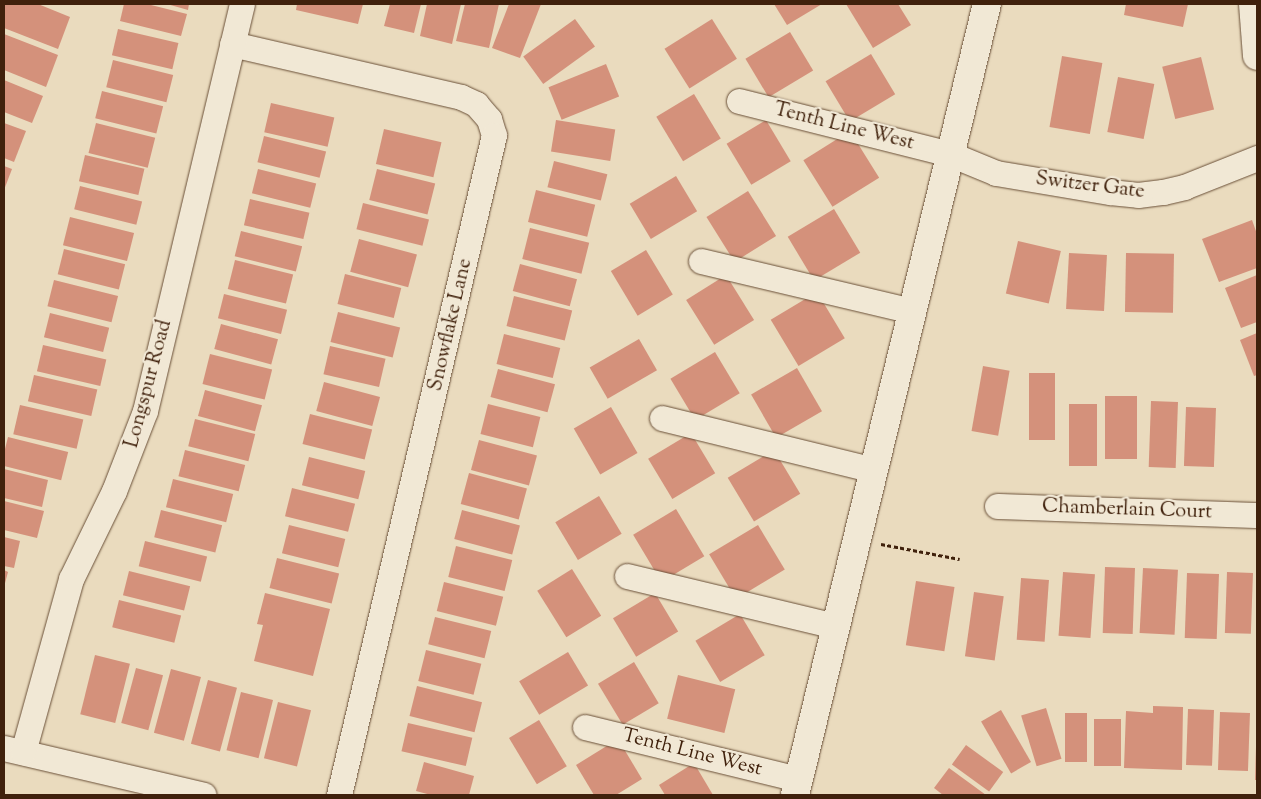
<!DOCTYPE html>
<style>
body{margin:0}
#map{position:relative;width:1261px;height:799px;overflow:hidden;background:#eadbbe;font-family:"Sorts Mill Goudy",serif}
div>[style]{position:absolute}
.building>*{inset:0;background:#d4917b;transform-origin:0 0}
.path>*{height:3px;margin-top:-1.5px;transform-origin:0;background:repeating-linear-gradient(90deg,#40210c 0 4px,transparent 0 6.5px)}
.roads{filter:drop-shadow(0 0 1px #6a5038) drop-shadow(0 0 1px #6a5038)}
.street>*{height:25px;margin:-12.5px;padding:0 12.5px;transform-origin:12.5px;border-radius:12.5px;background:#f1e8d5}
.secondary>*{height:28px;margin:-14px;padding:0 14px;transform-origin:14px;border-radius:14px;background:#f1e8d5}
span{translate:-50% -50%;white-space:nowrap;text-align:center;line-height:1.15;-webkit-text-stroke:4.5px #f1e8d5;paint-order:stroke}
.street-label{font-size:20px;color:#40210c}
.frame{position:absolute;inset:0;border:5px solid #40210c;pointer-events:none}
</style>
<div id="map">
<div class="building">
<i style="clip-path:polygon(4px 4px,38px 4px,70px 17px,58px 49px,4px 28px)"></i>
<i style="clip-path:polygon(124px 4px,147px 4px,187px 14px,181px 36px,120px 21px)"></i>
<i style="clip-path:polygon(167px 4px,189px 4px,188px 10px)"></i>
<i style="clip-path:polygon(297px 4px,363px 4px,358px 24px,296px 10px)"></i>
<i style="clip-path:polygon(390px 4px,421px 4px,414px 33px,384px 26px)"></i>
<i style="clip-path:polygon(427px 4px,461px 4px,452px 44px,420px 36px)"></i>
<i style="clip-path:polygon(465px 4px,499px 4px,489px 48px,456px 41px)"></i>
<i style="clip-path:polygon(509px 4px,541px 4px,520px 58px,492px 48px)"></i>
<i style="clip-path:polygon(774px 4px,822px 4px,787px 25px)"></i>
<i style="clip-path:polygon(846px 4px,898px 4px,911px 25px,873px 48px)"></i>
<i style="clip-path:polygon(1126px 4px,1188px 4px,1183px 27px,1124px 15px)"></i>
<i style="left:575px;top:19px;width:34px;height:64px;rotate:54deg"></i>
<i style="left:712px;top:19px;width:47px;height:56px;rotate:58deg"></i>
<i style="left:118px;top:29px;width:62px;height:27px;rotate:13deg"></i>
<i style="left:790px;top:32px;width:45px;height:52px;rotate:59deg"></i>
<i style="clip-path:polygon(4px 34px,58px 55px,46px 87px,4px 70px)"></i>
<i style="left:871px;top:54px;width:47px;height:53px;rotate:59deg"></i>
<i style="left:1062px;top:56px;width:41px;height:72px;rotate:10deg"></i>
<i style="left:1201px;top:57px;width:54px;height:40px;rotate:76deg"></i>
<i style="left:113px;top:60px;width:62px;height:28px;rotate:14deg"></i>
<i style="left:606px;top:64px;width:35px;height:62px;rotate:68deg"></i>
<i style="left:1118px;top:77px;width:37px;height:56px;rotate:11deg"></i>
<i style="clip-path:polygon(4px 80px,43px 96px,32px 123px,4px 112px)"></i>
<i style="left:102px;top:91px;width:63px;height:28px;rotate:14deg"></i>
<i style="left:694px;top:94px;width:52px;height:44px;rotate:59deg"></i>
<i style="left:271px;top:103px;width:65px;height:30px;rotate:13deg"></i>
<i style="left:556px;top:120px;width:60px;height:32px;rotate:9deg"></i>
<i style="left:766px;top:120px;width:48px;height:46px;rotate:59deg"></i>
<i style="clip-path:polygon(4px 123px,26px 131px,14px 162px,4px 158px)"></i>
<i style="left:96px;top:123px;width:61px;height:31px;rotate:14deg"></i>
<i style="left:384px;top:129px;width:59px;height:36px;rotate:13deg"></i>
<i style="left:850px;top:131px;width:55px;height:55px;rotate:58deg"></i>
<i style="left:264px;top:136px;width:64px;height:27px;rotate:14deg"></i>
<i style="left:85px;top:155px;width:61px;height:27px;rotate:13deg"></i>
<i style="left:554px;top:161px;width:55px;height:27px;rotate:14deg"></i>
<i style="clip-path:polygon(4px 166px,12px 169px,4px 190px)"></i>
<i style="left:258px;top:169px;width:60px;height:25px;rotate:14deg"></i>
<i style="left:377px;top:169px;width:60px;height:32px;rotate:14deg"></i>
<i style="left:676px;top:176px;width:41px;height:54px;rotate:59deg"></i>
<i style="left:80px;top:186px;width:64px;height:24px;rotate:14deg"></i>
<i style="left:536px;top:190px;width:61px;height:33px;rotate:14deg"></i>
<i style="left:748px;top:191px;width:53px;height:49px;rotate:58deg"></i>
<i style="left:250px;top:199px;width:61px;height:27px;rotate:13deg"></i>
<i style="left:363px;top:203px;width:68px;height:27px;rotate:14deg"></i>
<i style="left:834px;top:209px;width:51px;height:54px;rotate:59deg"></i>
<i style="left:70px;top:217px;width:66px;height:29px;rotate:14deg"></i>
<i style="clip-path:polygon(1252px 220px,1257px 234px,1257px 268px,1219px 282px,1202px 239px)"></i>
<i style="left:530px;top:228px;width:61px;height:32px;rotate:14deg"></i>
<i style="left:241px;top:231px;width:63px;height:26px;rotate:14deg"></i>
<i style="left:359px;top:239px;width:60px;height:34px;rotate:15deg"></i>
<i style="left:1018px;top:241px;width:44px;height:54px;rotate:13deg"></i>
<i style="left:64px;top:249px;width:63px;height:26px;rotate:14deg"></i>
<i style="left:646px;top:250px;width:52px;height:41px;rotate:59deg"></i>
<i style="left:1069px;top:253px;width:38px;height:56px;rotate:3deg"></i>
<i style="left:1126px;top:253px;width:48px;height:59px;rotate:1deg"></i>
<i style="left:235px;top:260px;width:60px;height:30px;rotate:14deg"></i>
<i style="left:520px;top:264px;width:59px;height:28px;rotate:15deg"></i>
<i style="left:345px;top:274px;width:58px;height:31px;rotate:14deg"></i>
<i style="left:726px;top:275px;width:53px;height:47px;rotate:58deg"></i>
<i style="clip-path:polygon(1257px 275px,1257px 322px,1241px 328px,1225px 288px)"></i>
<i style="left:54px;top:280px;width:66px;height:27px;rotate:14deg"></i>
<i style="left:817px;top:292px;width:54px;height:54px;rotate:59deg"></i>
<i style="left:224px;top:294px;width:65px;height:25px;rotate:14deg"></i>
<i style="left:514px;top:296px;width:60px;height:31px;rotate:14deg"></i>
<i style="left:338px;top:312px;width:64px;height:31px;rotate:14deg"></i>
<i style="left:50px;top:313px;width:61px;height:25px;rotate:14deg"></i>
<i style="left:221px;top:324px;width:59px;height:26px;rotate:15deg"></i>
<i style="clip-path:polygon(1257px 333px,1257px 375px,1254px 376px,1240px 340px)"></i>
<i style="left:504px;top:334px;width:58px;height:31px;rotate:14deg"></i>
<i style="left:639px;top:339px;width:36px;height:57px;rotate:60deg"></i>
<i style="left:43px;top:345px;width:65px;height:27px;rotate:13deg"></i>
<i style="left:330px;top:346px;width:57px;height:29px;rotate:13deg"></i>
<i style="left:715px;top:352px;width:48px;height:52px;rotate:59deg"></i>
<i style="left:210px;top:354px;width:64px;height:31px;rotate:14deg"></i>
<i style="left:983px;top:366px;width:27px;height:66px;rotate:10deg"></i>
<i style="left:797px;top:368px;width:50px;height:53px;rotate:60deg"></i>
<i style="left:498px;top:369px;width:59px;height:29px;rotate:15deg"></i>
<i style="left:1029px;top:373px;width:26px;height:67px"></i>
<i style="left:34px;top:375px;width:65px;height:27px;rotate:13deg"></i>
<i style="left:324px;top:382px;width:58px;height:30px;rotate:15deg"></i>
<i style="left:205px;top:390px;width:59px;height:27px;rotate:15deg"></i>
<i style="left:1105px;top:396px;width:32px;height:63px"></i>
<i style="left:1151px;top:401px;width:27px;height:66px;rotate:2deg"></i>
<i style="left:488px;top:404px;width:54px;height:31px;rotate:14deg"></i>
<i style="left:1069px;top:404px;width:28px;height:62px"></i>
<i style="left:20px;top:405px;width:65px;height:30px;rotate:13deg"></i>
<i style="left:611px;top:407px;width:53px;height:43px;rotate:60deg"></i>
<i style="left:1186px;top:407px;width:30px;height:59px;rotate:2deg"></i>
<i style="left:310px;top:414px;width:64px;height:31px;rotate:14deg"></i>
<i style="left:195px;top:419px;width:62px;height:28px;rotate:14deg"></i>
<i style="left:691px;top:433px;width:47px;height:50px;rotate:59deg"></i>
<i style="left:8px;top:437px;width:62px;height:29px;rotate:14deg"></i>
<i style="left:479px;top:440px;width:60px;height:31px;rotate:15deg"></i>
<i style="left:185px;top:450px;width:62px;height:27px;rotate:14deg"></i>
<i style="left:774px;top:450px;width:51px;height:54px;rotate:59deg"></i>
<i style="left:309px;top:457px;width:58px;height:29px;rotate:14deg"></i>
<i style="clip-path:polygon(4px 469px,48px 480px,42px 507px,4px 498px)"></i>
<i style="left:469px;top:473px;width:60px;height:32px;rotate:15deg"></i>
<i style="left:173px;top:479px;width:62px;height:29px;rotate:14deg"></i>
<i style="left:292px;top:488px;width:65px;height:29px;rotate:14deg"></i>
<i style="left:599px;top:496px;width:44px;height:51px;rotate:59deg"></i>
<i style="clip-path:polygon(4px 501px,44px 511px,37px 538px,4px 530px)"></i>
<i style="left:676px;top:509px;width:55px;height:50px;rotate:59deg"></i>
<i style="left:161px;top:510px;width:63px;height:28px;rotate:14deg"></i>
<i style="left:462px;top:510px;width:60px;height:30px;rotate:15deg"></i>
<i style="left:289px;top:525px;width:58px;height:29px;rotate:14deg"></i>
<i style="left:758px;top:525px;width:52px;height:57px;rotate:59deg"></i>
<i style="clip-path:polygon(4px 537px,20px 541px,14px 568px,4px 566px)"></i>
<i style="left:145px;top:541px;width:64px;height:26px;rotate:14deg"></i>
<i style="left:456px;top:546px;width:58px;height:32px;rotate:14deg"></i>
<i style="left:277px;top:558px;width:64px;height:31px;rotate:14deg"></i>
<i style="left:1105px;top:567px;width:30px;height:66px;rotate:2deg"></i>
<i style="left:1143px;top:568px;width:35px;height:65px;rotate:3deg"></i>
<i style="left:572px;top:569px;width:55px;height:41px;rotate:58deg"></i>
<i style="clip-path:polygon(4px 570px,8px 572px,4px 587px)"></i>
<i style="left:129px;top:571px;width:63px;height:25px;rotate:14deg"></i>
<i style="left:1063px;top:572px;width:32px;height:64px;rotate:4deg"></i>
<i style="left:1227px;top:572px;width:26px;height:61px;rotate:2deg"></i>
<i style="left:1187px;top:573px;width:32px;height:65px;rotate:2deg"></i>
<i style="left:1021px;top:578px;width:28px;height:62px;rotate:4deg"></i>
<i style="left:916px;top:581px;width:39px;height:65px;rotate:9deg"></i>
<i style="left:444px;top:582px;width:61px;height:30px;rotate:14deg"></i>
<i style="left:974px;top:592px;width:30px;height:65px;rotate:8deg"></i>
<i style="clip-path:polygon(265px 593px,330px 609px,313px 676px,254px 661px,263px 625px,257px 624px)"></i>
<i style="left:655px;top:593px;width:45px;height:49px;rotate:59deg"></i>
<i style="left:119px;top:600px;width:64px;height:28px;rotate:14deg"></i>
<i style="left:740px;top:614px;width:48px;height:52px;rotate:59deg"></i>
<i style="left:435px;top:617px;width:58px;height:28px;rotate:14deg"></i>
<i style="left:426px;top:650px;width:57px;height:32px;rotate:14deg"></i>
<i style="left:568px;top:652px;width:39px;height:57px;rotate:59deg"></i>
<i style="left:95px;top:655px;width:36px;height:61px;rotate:14deg"></i>
<i style="left:634px;top:662px;width:48px;height:42px;rotate:59deg"></i>
<i style="left:136px;top:668px;width:28px;height:57px;rotate:15deg"></i>
<i style="left:171px;top:669px;width:31px;height:66px;rotate:15deg"></i>
<i style="left:678px;top:675px;width:59px;height:45px;rotate:14deg"></i>
<i style="left:208px;top:680px;width:30px;height:66px;rotate:15deg"></i>
<i style="left:417px;top:686px;width:67px;height:31px;rotate:14deg"></i>
<i style="left:241px;top:692px;width:33px;height:60px;rotate:14deg"></i>
<i style="left:278px;top:702px;width:34px;height:58px;rotate:14deg"></i>
<i style="clip-path:polygon(1153px 706px,1183px 707px,1182px 770px,1124px 768px,1126px 711px,1153px 713px)"></i>
<i style="left:1046px;top:708px;width:53px;height:26px;rotate:73deg"></i>
<i style="left:1188px;top:709px;width:26px;height:56px;rotate:2deg"></i>
<i style="left:1001px;top:710px;width:60px;height:23px;rotate:60deg"></i>
<i style="left:1220px;top:712px;width:30px;height:58px;rotate:2deg"></i>
<i style="left:1065px;top:713px;width:22px;height:49px"></i>
<i style="left:1094px;top:719px;width:27px;height:47px"></i>
<i style="left:539px;top:720px;width:54px;height:35px;rotate:59deg"></i>
<i style="left:408px;top:723px;width:66px;height:29px;rotate:13deg"></i>
<i style="clip-path:polygon(618px 739px,642px 779px,616px 795px,594px 795px,576px 765px)"></i>
<i style="left:966px;top:745px;width:46px;height:24px;rotate:36deg"></i>
<i style="clip-path:polygon(1256px 746px,1257px 746px,1257px 780px,1255px 780px)"></i>
<i style="clip-path:polygon(424px 762px,474px 776px,469px 795px,431px 795px,416px 791px)"></i>
<i style="clip-path:polygon(694px 763px,713px 795px,665px 795px,659px 785px)"></i>
<i style="clip-path:polygon(949px 768px,986px 795px,943px 795px,934px 788px)"></i>
</div>
<div class="path">
<i style="left:881px;top:544px;width:80px;rotate:10.8deg"></i>
</div>
<div class="roads">
<div class="street">
<i style="left:232px;top:44px;width:235px;rotate:13deg"></i>
<i style="left:461px;top:97px;width:17px;rotate:25deg"></i>
<i style="left:476px;top:104px;width:20px;rotate:49deg"></i>
<i style="left:489px;top:119px;width:17px;rotate:73deg"></i>
<i style="left:494px;top:135px;width:678px;rotate:103.22deg"></i>
<i style="left:739px;top:101px;width:218px;rotate:14.1deg"></i>
<i style="left:950px;top:154px;width:50px;rotate:22.4deg"></i>
<i style="left:996px;top:173px;width:116px;rotate:9.5deg"></i>
<i style="left:1110px;top:192px;width:28px;rotate:6deg"></i>
<i style="left:1138px;top:195px;width:25px;rotate:-7deg"></i>
<i style="left:1163px;top:192px;width:22px;rotate:-13deg"></i>
<i style="left:1184px;top:187px;width:79px;rotate:-21.7deg"></i>
<i style="left:701px;top:261px;width:217px;rotate:13.3deg"></i>
<i style="left:662px;top:418px;width:218px;rotate:13.8deg"></i>
<i style="left:997px;top:506px;width:260px;rotate:2deg"></i>
<i style="left:627px;top:576px;width:215px;rotate:13.5deg"></i>
<i style="left:585px;top:727px;width:220px;rotate:13.7deg"></i>
<i style="left:4px;top:748px;width:205px;rotate:13.2deg"></i>
<i style="left:23px;top:752px;width:180px;rotate:-74.5deg"></i>
<i style="left:71px;top:579px;width:98px;rotate:-64deg"></i>
<i style="left:114px;top:491px;width:86px;rotate:-68.8deg"></i>
<i style="left:145px;top:411px;width:418px;rotate:-76.6deg"></i>
</div>
<div class="secondary">
<i style="left:1253px;top:4px;width:52px;rotate:85.6deg"></i>
<i style="left:795px;top:795px;width:814px;rotate:-76.36deg"></i>
</div>
</div>
<div class="street-label">
<span style="left:844px;top:127px;rotate:14deg">Tenth Line West</span>
<span style="left:1090px;top:186px;rotate:7deg">Switzer Gate</span>
<span style="left:451px;top:325px;rotate:-77deg">Snowflake Lane</span>
<span style="left:149px;top:384px;rotate:-75deg">Longspur Road</span>
<span style="left:1127px;top:510px;rotate:2deg">Chamberlain Court</span>
<span style="left:692px;top:753px;rotate:14deg">Tenth Line West</span>
</div>
<div class="frame"></div>
</div>
